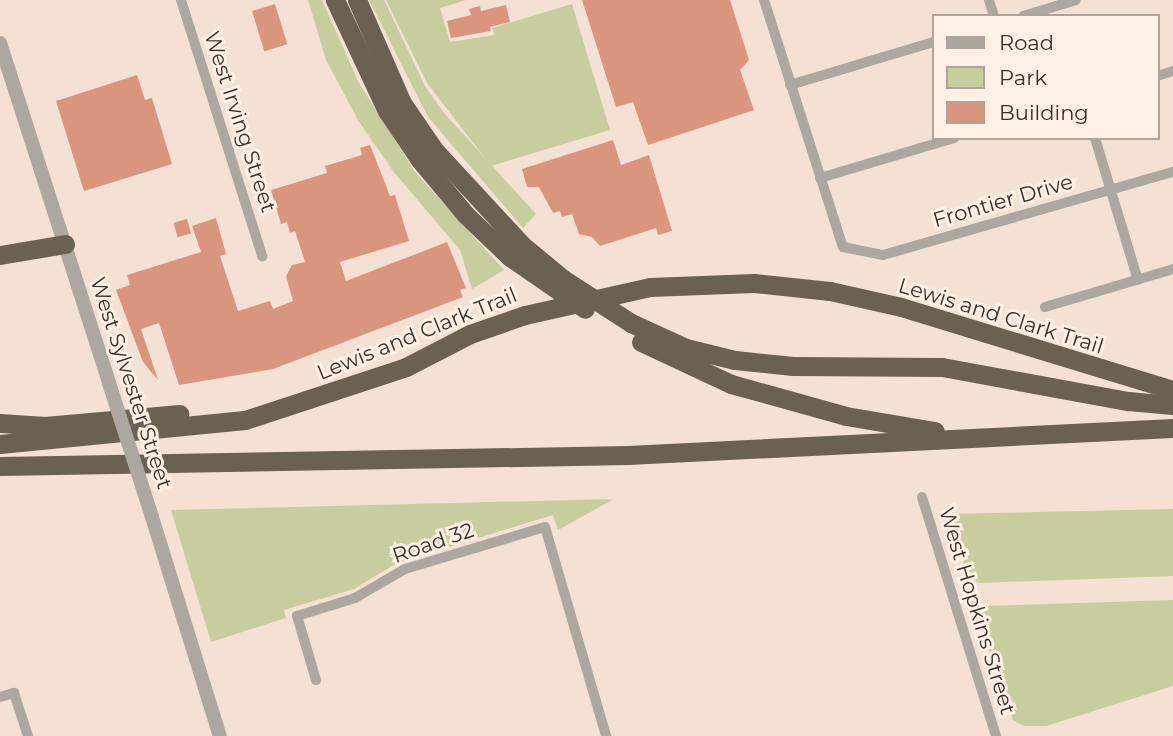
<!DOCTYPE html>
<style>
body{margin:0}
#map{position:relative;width:1173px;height:736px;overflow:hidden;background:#f4e1d3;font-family:Montserrat,sans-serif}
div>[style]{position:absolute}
.green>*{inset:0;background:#c7cd9f}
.building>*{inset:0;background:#da957f;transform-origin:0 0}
.minor>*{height:10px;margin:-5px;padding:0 5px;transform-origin:5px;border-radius:5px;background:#ada79f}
.tertiary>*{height:14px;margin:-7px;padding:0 7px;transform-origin:7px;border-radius:7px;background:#ada79f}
.motorway>*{height:19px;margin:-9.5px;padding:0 9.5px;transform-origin:9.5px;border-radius:9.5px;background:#6c6151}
.tertiary-bridge>*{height:14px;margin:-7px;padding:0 7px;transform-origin:7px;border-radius:7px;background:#ada79f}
.motorway-bridge>*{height:19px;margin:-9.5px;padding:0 9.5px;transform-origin:9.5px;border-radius:9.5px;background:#6c6151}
span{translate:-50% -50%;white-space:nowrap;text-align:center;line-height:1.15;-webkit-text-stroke:6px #ffefe4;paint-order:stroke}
.street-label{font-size:21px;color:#37302b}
.legend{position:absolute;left:932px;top:14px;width:228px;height:126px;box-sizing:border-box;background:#ffefe4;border:2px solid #afa39a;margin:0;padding:9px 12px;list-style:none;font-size:21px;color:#37302b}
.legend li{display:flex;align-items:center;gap:14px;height:35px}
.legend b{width:35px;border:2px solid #afa39a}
</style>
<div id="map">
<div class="green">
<i style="clip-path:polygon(308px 0,322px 0,359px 83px,415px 172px,504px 270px,472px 289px,460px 250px,393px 171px,358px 120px,326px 60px)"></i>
<i style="clip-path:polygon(369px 0,384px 0,425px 86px,444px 113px,536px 214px,523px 228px,428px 117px)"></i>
<i style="clip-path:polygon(386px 0,466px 0,440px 8px,450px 42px,494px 35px,492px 28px,572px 4px,610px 130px,491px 166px,427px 83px)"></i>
<i style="clip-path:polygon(614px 499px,558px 530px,553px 515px,397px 563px,354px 589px,284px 610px,286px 618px,211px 642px,171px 510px)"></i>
<i style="clip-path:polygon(1173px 509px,1173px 576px,978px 583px,966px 571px,949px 514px)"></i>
<i style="clip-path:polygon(1173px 600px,1173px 686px,1046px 726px,1024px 726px,1013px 720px,980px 622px,986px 606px)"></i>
</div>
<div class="building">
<i style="clip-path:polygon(582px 0,730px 0,749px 60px,740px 70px,754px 110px,648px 145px,633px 102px,616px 107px)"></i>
<i style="left:275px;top:4px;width:42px;height:24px;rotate:73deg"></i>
<i style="clip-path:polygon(506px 5px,510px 22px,490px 27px,491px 31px,451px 38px,447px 21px,471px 15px,469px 9px,480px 6px,481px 11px)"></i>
<i style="clip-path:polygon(137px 75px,145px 100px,152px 98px,172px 164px,84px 191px,56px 101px)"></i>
<i style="clip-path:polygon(613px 140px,621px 165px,649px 155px,672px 231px,658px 235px,656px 228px,600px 246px,592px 237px,579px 234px,572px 214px,562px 217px,560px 211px,553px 213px,539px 187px,527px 187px,522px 169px)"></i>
<i style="clip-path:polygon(370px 145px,390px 196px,395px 195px,409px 241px,340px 262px,346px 281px,447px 242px,466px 288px,460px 290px,463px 297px,273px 369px,179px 385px,159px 323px,141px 329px,158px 380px,143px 362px,116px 290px,130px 285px,127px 275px,201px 252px,192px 226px,216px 218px,226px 254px,220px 256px,238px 311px,270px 301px,273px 309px,293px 301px,286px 276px,292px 265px,305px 262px,295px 231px,290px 233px,287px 222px,281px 224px,271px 190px,327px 173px,325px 166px,362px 155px,360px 148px)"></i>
<i style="left:187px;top:219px;width:15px;height:14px;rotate:74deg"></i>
</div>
<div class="minor">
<i style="left:181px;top:0;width:269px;rotate:72.4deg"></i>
<i style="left:764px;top:0;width:259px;rotate:72.3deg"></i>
<i style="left:843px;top:247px;width:41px;rotate:11.3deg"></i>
<i style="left:883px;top:255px;width:302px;rotate:-16deg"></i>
<i style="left:989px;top:0;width:17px;rotate:73deg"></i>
<i style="left:1023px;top:16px;width:55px;rotate:-16.8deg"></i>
<i style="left:1157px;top:76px;width:17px;rotate:-17deg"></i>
<i style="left:790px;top:85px;width:149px;rotate:-16.7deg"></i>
<i style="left:1095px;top:138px;width:148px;rotate:73.2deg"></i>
<i style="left:820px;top:178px;width:140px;rotate:-16.6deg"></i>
<i style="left:1045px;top:307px;width:134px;rotate:-16.5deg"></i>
<i style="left:922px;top:497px;width:250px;rotate:72.8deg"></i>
<i style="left:316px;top:680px;width:67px;rotate:-106.5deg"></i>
<i style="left:297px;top:616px;width:61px;rotate:-17.2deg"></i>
<i style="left:355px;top:598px;width:58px;rotate:-30.1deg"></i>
<i style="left:405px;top:569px;width:146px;rotate:-16.7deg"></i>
<i style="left:545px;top:527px;width:218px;rotate:73.7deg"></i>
<i style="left:0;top:697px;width:15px;rotate:-16deg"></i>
<i style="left:14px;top:693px;width:45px;rotate:72deg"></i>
</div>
<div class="tertiary">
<i style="left:0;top:43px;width:357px;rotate:72.2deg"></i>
<i style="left:152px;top:517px;width:229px;rotate:72.8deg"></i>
</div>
<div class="motorway">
<i style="left:335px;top:0;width:123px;rotate:64.9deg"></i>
<i style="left:387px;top:111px;width:59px;rotate:56deg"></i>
<i style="left:420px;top:160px;width:72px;rotate:50.1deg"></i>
<i style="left:466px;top:215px;width:61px;rotate:43.7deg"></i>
<i style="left:510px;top:257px;width:91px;rotate:34.7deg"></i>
<i style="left:357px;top:0;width:112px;rotate:66.4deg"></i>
<i style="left:402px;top:103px;width:58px;rotate:55.5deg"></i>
<i style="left:435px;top:151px;width:128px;rotate:47.2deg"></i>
<i style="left:522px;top:245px;width:53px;rotate:39.7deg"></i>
<i style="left:563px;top:279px;width:81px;rotate:32.9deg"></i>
<i style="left:631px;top:323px;width:60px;rotate:24.4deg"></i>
<i style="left:686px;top:348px;width:50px;rotate:13.8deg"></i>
<i style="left:735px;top:360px;width:58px;rotate:5.9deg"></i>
<i style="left:793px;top:366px;width:149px;rotate:0.4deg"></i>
<i style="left:942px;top:367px;width:189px;rotate:10.4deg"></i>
<i style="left:1128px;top:401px;width:45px;rotate:5.1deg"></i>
<i style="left:0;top:255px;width:66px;rotate:-9.6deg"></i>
<i style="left:650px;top:287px;width:104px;rotate:-2.2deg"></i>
<i style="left:754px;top:283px;width:76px;rotate:6deg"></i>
<i style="left:830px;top:291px;width:73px;rotate:12.7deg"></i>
<i style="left:901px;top:307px;width:284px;rotate:17deg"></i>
<i style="left:641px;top:342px;width:99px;rotate:25deg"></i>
<i style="left:731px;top:384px;width:119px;rotate:15.5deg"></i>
<i style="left:846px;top:416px;width:90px;rotate:9.6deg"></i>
<i style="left:0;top:423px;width:45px;rotate:3.8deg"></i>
<i style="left:45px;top:426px;width:135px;rotate:-5.1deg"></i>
<i style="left:0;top:444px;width:246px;rotate:-5.6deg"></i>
<i style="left:245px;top:420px;width:169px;rotate:-18.2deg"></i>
<i style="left:406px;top:367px;width:72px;rotate:-27.3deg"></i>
<i style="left:470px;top:334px;width:58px;rotate:-19.1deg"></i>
<i style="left:0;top:466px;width:628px;rotate:-1deg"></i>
<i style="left:628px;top:455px;width:546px;rotate:-2.84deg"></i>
</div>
<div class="tertiary-bridge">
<i style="left:109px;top:383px;width:141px;rotate:72.2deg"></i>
</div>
<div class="motorway-bridge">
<i style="left:525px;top:315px;width:128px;rotate:-12.6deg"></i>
</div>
<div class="street-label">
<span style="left:240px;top:122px;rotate:72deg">West Irving Street</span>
<span style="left:1003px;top:201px;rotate:-16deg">Frontier Drive</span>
<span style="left:1001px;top:316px;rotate:17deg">Lewis and Clark Trail</span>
<span style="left:417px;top:334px;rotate:-22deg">Lewis and Clark Trail</span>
<span style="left:131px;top:383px;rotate:72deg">West Sylvester Street</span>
<span style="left:433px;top:543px;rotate:-19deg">Road 32</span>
<span style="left:977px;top:611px;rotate:73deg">West Hopkins Street</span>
</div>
<ul class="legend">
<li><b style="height:9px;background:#ada79f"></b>Road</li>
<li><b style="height:19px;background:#c7cd9f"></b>Park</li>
<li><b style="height:19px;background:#da957f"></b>Building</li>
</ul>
</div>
